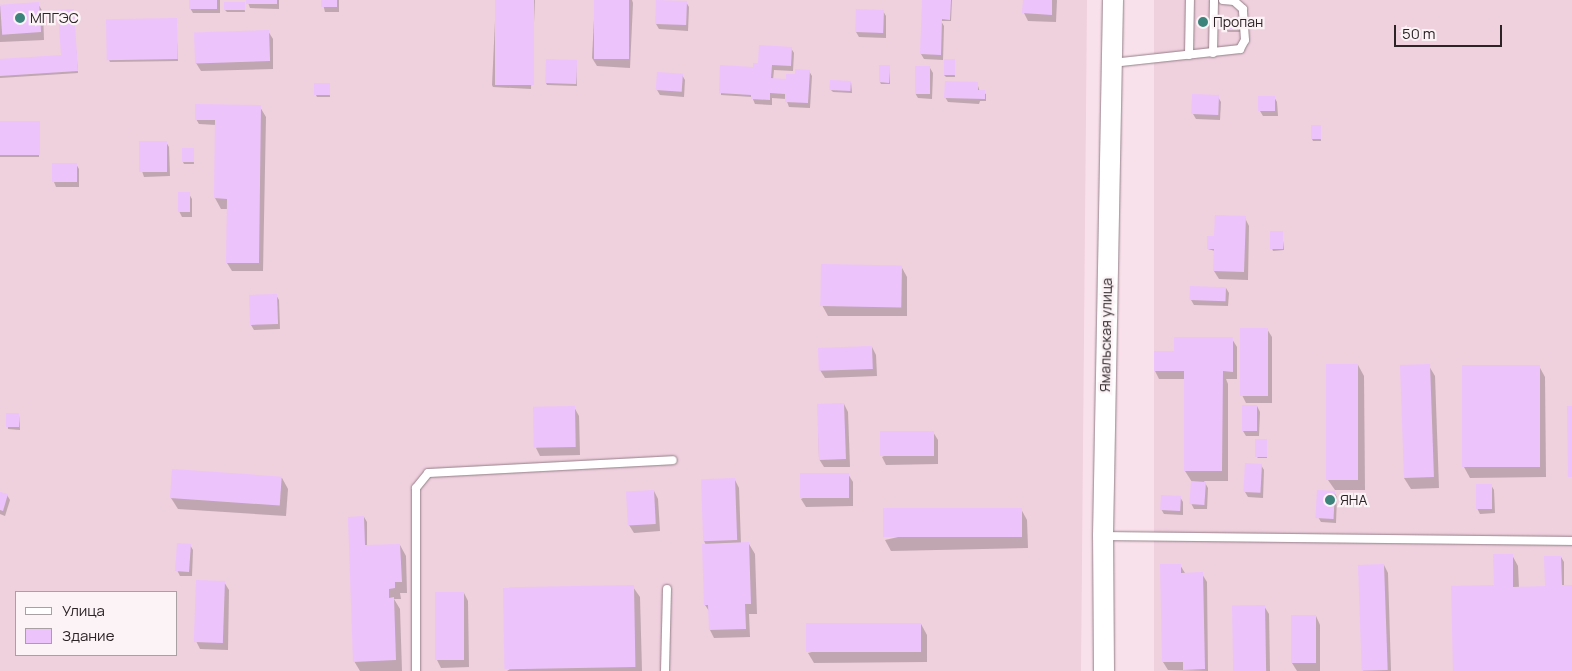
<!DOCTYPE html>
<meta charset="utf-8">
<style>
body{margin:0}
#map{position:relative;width:1572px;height:671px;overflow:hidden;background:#f9e1eb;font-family:Manrope,sans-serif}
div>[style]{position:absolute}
.built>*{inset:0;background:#efd0dd;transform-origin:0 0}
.shadow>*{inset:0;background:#0003;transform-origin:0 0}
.building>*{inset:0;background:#edc3fc;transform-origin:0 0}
.roads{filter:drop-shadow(0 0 1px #937e87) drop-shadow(0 0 1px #937e87)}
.service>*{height:8px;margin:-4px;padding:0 4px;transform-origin:4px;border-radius:4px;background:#fff}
.tertiary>*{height:20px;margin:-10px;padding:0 10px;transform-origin:10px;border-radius:10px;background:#fff}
.dots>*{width:14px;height:14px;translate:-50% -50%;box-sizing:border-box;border:2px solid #fcf3f7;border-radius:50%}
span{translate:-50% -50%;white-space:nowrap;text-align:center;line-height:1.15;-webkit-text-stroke:4.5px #fcf3f7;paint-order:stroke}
.poi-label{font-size:14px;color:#2b2326}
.left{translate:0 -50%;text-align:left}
.street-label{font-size:14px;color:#2b2326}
.legend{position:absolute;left:15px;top:591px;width:162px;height:65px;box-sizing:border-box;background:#fcf3f7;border:1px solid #a8a0a3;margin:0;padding:6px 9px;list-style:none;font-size:15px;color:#2b2326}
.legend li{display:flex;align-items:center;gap:10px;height:25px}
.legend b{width:25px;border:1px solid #a8a0a3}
.scale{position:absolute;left:1394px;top:25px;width:108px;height:22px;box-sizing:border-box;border:2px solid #2b2326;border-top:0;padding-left:6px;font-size:15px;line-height:18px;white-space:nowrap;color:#2b2326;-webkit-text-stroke:4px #fcf3f7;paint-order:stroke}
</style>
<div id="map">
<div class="built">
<i style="clip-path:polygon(evenodd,0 0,1087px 0,1081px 671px,0 671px,0 0,16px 592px,176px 592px,176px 655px,16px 655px,16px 592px)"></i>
<i style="left:1154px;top:0;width:418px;height:671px"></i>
</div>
<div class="shadow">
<i style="clip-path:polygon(190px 0,220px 0,220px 13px,193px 13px,190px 8px)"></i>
<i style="clip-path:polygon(247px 0,279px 0,279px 9px,250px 8px)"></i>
<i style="clip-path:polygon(322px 0,339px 0,339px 12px,325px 12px)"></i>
<i style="clip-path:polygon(496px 0,535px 0,531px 89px,493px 87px,492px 85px)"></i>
<i style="clip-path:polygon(595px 0,632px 0,633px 3px,630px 68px,597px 66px,592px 58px)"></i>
<i style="clip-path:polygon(923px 0,952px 0,951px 21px,941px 21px,944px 26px,943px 60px,924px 59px,921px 54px)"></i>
<i style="clip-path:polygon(1024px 0,1057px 0,1056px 22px,1028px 21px,1024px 13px)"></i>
<i style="clip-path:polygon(686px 2px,689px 7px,688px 31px,659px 29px,656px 24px)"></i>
<i style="clip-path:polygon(38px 4px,43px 12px,44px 40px,0 42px,0 6px)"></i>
<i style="clip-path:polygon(244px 4px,245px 12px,227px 12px,225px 10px)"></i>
<i style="clip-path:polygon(73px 11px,78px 73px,0 78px,0 60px,62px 56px)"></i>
<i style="clip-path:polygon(883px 11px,886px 16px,886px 38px,859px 37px,856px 32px)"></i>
<i style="clip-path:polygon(176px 20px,178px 61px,110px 62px,109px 60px)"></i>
<i style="clip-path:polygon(1241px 20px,1241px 32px,1228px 32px,1226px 30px)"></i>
<i style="clip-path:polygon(268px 31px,273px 39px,273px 69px,201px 71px,196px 63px)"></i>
<i style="clip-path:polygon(791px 48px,794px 53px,793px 71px,774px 70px,773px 80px,787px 81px,809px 71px,812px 76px,810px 108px,789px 107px,786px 99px,772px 98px,772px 105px,755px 104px,752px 97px,721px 95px,721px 66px,752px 68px)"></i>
<i style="clip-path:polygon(954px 60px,955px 77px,946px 77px,944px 75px)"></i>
<i style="clip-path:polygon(576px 62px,577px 86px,547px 85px,546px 83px)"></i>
<i style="clip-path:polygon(889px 66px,890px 84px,881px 84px,880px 82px)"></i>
<i style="clip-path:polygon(930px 68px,933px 73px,932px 99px,918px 98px,915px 93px)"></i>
<i style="clip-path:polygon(658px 74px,682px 75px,685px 80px,684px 97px,660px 95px,657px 90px)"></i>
<i style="clip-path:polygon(851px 82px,852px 93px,833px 92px,831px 90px)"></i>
<i style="clip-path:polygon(977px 83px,980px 92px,986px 94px,986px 101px,980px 101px,979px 104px,948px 102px,945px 97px)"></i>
<i style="clip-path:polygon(329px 84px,330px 97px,317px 97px,316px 95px)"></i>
<i style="clip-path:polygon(1194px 95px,1218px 97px,1221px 102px,1220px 120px,1196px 119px,1193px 114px)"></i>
<i style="clip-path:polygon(1259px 97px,1274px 97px,1277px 102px,1278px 116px,1263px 116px,1260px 111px)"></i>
<i style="clip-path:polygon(260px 107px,266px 117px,263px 271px,232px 271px,227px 263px,228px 209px,221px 209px,215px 198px,216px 125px,199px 124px,196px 119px)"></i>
<i style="left:0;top:122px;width:39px;height:35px"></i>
<i style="clip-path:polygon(1320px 126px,1321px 141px,1313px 141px,1312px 139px)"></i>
<i style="clip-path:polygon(166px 142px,169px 147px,170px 176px,144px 177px,142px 171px)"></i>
<i style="clip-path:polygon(193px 149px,194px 164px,184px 164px,183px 162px)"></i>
<i style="clip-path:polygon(54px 164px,76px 164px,79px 169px,79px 187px,56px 187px,54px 182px)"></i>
<i style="clip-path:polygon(189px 194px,192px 199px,192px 217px,182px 217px,179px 211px)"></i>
<i style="clip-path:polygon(1245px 218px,1249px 226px,1248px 280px,1219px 279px,1214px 271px,1215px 251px,1208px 249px,1215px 237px)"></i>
<i style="clip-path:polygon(1282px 232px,1284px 250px,1273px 251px,1272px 248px)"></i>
<i style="clip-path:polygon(901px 266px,907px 277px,907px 316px,828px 316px,822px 305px)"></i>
<i style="clip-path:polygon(1226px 288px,1229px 293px,1228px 306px,1194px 305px,1191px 300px)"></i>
<i style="clip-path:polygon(276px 295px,279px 300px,280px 329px,254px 330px,251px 325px)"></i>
<i style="clip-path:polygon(1267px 329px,1272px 337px,1272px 403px,1246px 403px,1242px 395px)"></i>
<i style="clip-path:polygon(1232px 339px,1237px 347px,1237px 379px,1226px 379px,1228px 384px,1228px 481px,1204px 481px,1208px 488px,1207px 509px,1194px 509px,1191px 503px,1192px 482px,1185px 471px,1185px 379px,1159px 379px,1155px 371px,1176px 353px)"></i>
<i style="clip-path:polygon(872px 347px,876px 355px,877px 376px,825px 378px,820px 370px)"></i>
<i style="clip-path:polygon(1358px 365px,1364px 376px,1365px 490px,1335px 490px,1328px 480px)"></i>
<i style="clip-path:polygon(1429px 366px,1435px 376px,1439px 488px,1411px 489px,1404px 478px)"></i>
<i style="clip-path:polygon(1539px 366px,1545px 377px,1546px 477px,1470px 478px,1464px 467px)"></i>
<i style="clip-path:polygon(844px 404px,848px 412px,850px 467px,824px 467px,819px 459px,818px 405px)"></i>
<i style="clip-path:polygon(1257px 406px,1260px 412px,1259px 436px,1246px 436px,1243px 431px)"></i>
<i style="clip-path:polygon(574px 407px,579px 416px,580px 455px,540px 456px,536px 448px)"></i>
<i style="clip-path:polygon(7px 414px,19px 415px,20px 430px,8px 429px)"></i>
<i style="clip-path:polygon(933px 432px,938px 440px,938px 464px,886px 465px,882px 457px)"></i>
<i style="clip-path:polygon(1266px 440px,1267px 458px,1258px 458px,1256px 456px)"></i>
<i style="clip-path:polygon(1246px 464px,1261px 465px,1264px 470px,1263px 498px,1248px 497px,1245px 492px)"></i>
<i style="clip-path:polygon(848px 474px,853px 482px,853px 506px,806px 507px,801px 499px)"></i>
<i style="clip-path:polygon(282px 478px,288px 489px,286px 516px,178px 509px,171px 498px)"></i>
<i style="clip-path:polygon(735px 480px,739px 488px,741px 544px,749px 544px,755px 554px,757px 614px,749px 614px,750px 637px,714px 638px,710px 630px,709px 611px,705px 605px,706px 545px,704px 541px)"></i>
<i style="clip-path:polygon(1491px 485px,1494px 490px,1495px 513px,1480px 514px,1477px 508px)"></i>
<i style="clip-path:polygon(654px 491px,658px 499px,660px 531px,634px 533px,629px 525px)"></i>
<i style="clip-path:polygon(1334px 492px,1337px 497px,1336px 523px,1321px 522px,1318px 517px)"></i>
<i style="clip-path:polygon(0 493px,7px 495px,10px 500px,5px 516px,0 514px)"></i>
<i style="clip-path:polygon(1180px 497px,1183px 502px,1183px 515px,1164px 514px,1161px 509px)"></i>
<i style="clip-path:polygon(1021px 509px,1027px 520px,1028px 548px,891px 551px,885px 540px)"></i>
<i style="clip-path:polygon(364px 517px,367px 522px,367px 546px,400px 545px,406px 556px,407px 593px,400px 593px,401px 599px,394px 599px,400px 609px,402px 671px,360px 671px,354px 661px)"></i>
<i style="clip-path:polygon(190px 545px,193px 550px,192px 576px,180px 576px,177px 570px)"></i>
<i style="clip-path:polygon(1512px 555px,1518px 566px,1519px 588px,1546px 587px,1561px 557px,1564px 562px,1564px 587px,1572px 586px,1572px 671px,1454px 671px)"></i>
<i style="clip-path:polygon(1180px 565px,1185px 573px,1202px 574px,1207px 582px,1208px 671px,1168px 670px,1163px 662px)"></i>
<i style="clip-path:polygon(1384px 565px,1388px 573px,1391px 671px,1363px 671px)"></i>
<i style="clip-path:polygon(224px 582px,229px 590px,228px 650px,200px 649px,196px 641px)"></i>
<i style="clip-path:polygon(633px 587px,640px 597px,642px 671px,507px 671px)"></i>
<i style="clip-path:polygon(464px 593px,468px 601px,469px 667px,441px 668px,437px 660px)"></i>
<i style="clip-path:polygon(1264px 606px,1269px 614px,1270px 671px,1235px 671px)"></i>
<i style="clip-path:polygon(1316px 616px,1320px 625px,1320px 671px,1297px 671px,1292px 663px)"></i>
<i style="clip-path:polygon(921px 624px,927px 635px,927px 662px,814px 663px,808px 653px)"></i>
</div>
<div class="building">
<i style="left:189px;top:0;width:28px;height:9px"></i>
<i style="left:246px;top:0;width:31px;height:4px"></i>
<i style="left:321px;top:0;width:16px;height:7px"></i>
<i style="left:495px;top:0;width:39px;height:85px"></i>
<i style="left:594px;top:0;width:35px;height:59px"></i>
<i style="left:656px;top:0;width:31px;height:24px;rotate:2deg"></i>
<i style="clip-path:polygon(922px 0,951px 0,950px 20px,942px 19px,941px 55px,920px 54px)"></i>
<i style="clip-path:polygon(1023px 0,1052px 0,1052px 15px,1022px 13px)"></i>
<i style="left:39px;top:2px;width:30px;height:39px;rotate:86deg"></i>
<i style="left:224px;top:2px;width:21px;height:8px"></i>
<i style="clip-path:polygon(74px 9px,78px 71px,0 76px,0 59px,61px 55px,58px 10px)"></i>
<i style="left:856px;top:9px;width:28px;height:23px;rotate:2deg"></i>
<i style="left:1225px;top:17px;width:15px;height:13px"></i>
<i style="left:177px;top:18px;width:41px;height:71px;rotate:89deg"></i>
<i style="left:269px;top:30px;width:31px;height:75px;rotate:88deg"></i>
<i style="clip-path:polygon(759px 45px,792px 47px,791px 66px,772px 65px,771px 78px,786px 79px,786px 74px,795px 74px,795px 69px,810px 70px,808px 103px,785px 102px,785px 94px,770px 93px,770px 100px,751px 99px,751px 95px,719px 93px,720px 65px,753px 67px,753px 63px,758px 63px)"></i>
<i style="left:546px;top:59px;width:31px;height:24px;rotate:2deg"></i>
<i style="left:944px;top:59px;width:11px;height:16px"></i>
<i style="clip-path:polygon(879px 65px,890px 65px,889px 83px,879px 82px)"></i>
<i style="left:915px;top:66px;width:15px;height:28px"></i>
<i style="left:657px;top:72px;width:26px;height:18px;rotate:4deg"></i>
<i style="left:830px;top:80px;width:21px;height:10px;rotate:3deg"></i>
<i style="clip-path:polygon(945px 81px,978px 82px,978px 90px,985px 90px,985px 99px,944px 98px)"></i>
<i style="left:314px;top:83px;width:16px;height:12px"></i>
<i style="left:1192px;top:94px;width:27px;height:20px;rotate:2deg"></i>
<i style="left:1258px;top:96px;width:17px;height:15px"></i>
<i style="clip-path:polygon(195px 104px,261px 105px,259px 263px,226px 263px,227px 199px,214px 198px,215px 120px,195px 120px)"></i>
<i style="left:0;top:121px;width:40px;height:34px"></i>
<i style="left:1311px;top:125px;width:10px;height:14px"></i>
<i style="left:139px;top:141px;width:28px;height:31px"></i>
<i style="left:182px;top:148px;width:12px;height:14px"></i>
<i style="left:52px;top:163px;width:25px;height:19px"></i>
<i style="left:178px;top:192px;width:12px;height:20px"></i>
<i style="clip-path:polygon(1215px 215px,1246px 216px,1244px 272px,1213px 271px,1214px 249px,1207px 249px,1207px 236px,1214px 236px)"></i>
<i style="left:1270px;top:231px;width:13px;height:18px"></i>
<i style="left:821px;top:264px;width:81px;height:42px;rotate:1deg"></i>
<i style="left:1190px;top:286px;width:36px;height:14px;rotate:2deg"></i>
<i style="left:277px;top:294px;width:30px;height:28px;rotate:88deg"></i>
<i style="left:1240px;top:328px;width:28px;height:68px"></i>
<i style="clip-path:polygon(1174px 337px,1233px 337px,1233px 372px,1223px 371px,1222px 471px,1184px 471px,1184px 371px,1154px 371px,1154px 351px,1174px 351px)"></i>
<i style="left:872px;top:346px;width:23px;height:54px;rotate:88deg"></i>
<i style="left:1326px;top:364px;width:32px;height:116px"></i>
<i style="left:1430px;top:364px;width:113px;height:30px;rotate:88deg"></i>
<i style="left:1462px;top:365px;width:78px;height:102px"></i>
<i style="left:844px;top:403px;width:56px;height:27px;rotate:88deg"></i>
<i style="left:1242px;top:405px;width:15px;height:26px"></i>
<i style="left:575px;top:406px;width:41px;height:42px;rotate:89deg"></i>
<i style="clip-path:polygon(1567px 406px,1572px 406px,1572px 477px,1568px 477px)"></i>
<i style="left:6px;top:413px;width:13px;height:14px"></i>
<i style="left:934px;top:431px;width:25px;height:54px;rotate:90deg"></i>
<i style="left:1255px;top:439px;width:12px;height:18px"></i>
<i style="left:1245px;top:463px;width:17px;height:29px;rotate:3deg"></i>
<i style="left:172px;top:469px;width:110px;height:29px;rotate:4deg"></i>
<i style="left:849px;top:473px;width:25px;height:49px;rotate:90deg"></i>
<i style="left:735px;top:478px;width:62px;height:34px;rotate:88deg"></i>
<i style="left:1191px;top:481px;width:15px;height:23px;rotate:4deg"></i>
<i style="left:1476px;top:484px;width:16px;height:25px"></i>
<i style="left:654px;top:490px;width:34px;height:28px;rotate:87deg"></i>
<i style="left:1317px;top:490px;width:18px;height:28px;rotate:3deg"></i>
<i style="clip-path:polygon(0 492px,8px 494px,3px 511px,0 510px)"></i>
<i style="left:1161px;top:495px;width:20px;height:15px;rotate:3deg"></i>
<i style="left:1022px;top:508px;width:29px;height:139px;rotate:90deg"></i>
<i style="clip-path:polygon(364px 516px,365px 545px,400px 544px,402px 582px,395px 582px,395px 588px,389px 589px,389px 598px,394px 597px,396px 660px,353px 662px,348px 517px)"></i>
<i style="clip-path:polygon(749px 542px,751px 604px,745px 604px,746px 629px,709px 630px,708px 605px,704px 605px,702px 544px)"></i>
<i style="left:177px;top:543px;width:14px;height:28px;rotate:4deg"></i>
<i style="clip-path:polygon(1493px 554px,1513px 554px,1513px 587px,1545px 586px,1544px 556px,1561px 556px,1562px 585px,1572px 585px,1572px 671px,1453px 671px,1451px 586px,1494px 585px)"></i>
<i style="clip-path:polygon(1160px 564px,1181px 564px,1181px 573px,1203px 572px,1205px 669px,1183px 670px,1183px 662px,1162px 662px)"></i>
<i style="left:1384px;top:564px;width:106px;height:26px;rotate:88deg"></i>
<i style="left:196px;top:580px;width:29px;height:62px;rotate:2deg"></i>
<i style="left:634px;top:585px;width:82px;height:131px;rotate:89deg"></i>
<i style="left:435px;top:592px;width:29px;height:68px"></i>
<i style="left:1265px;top:605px;width:66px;height:33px;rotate:89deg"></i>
<i style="left:1291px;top:615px;width:25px;height:48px"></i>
<i style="left:921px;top:623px;width:29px;height:115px;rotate:90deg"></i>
</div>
<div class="roads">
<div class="service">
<i style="left:1213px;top:53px;width:53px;rotate:-88.9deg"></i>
<i style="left:1189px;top:55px;width:55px;rotate:-89deg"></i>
<i style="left:1112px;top:63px;width:129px;rotate:-6.2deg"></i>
<i style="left:1240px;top:49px;width:10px;rotate:-61deg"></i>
<i style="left:1245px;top:40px;width:31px;rotate:-94deg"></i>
<i style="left:1243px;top:9px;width:12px;rotate:-138deg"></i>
<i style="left:1234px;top:1px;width:11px;rotate:-175deg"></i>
<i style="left:1105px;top:536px;width:467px;rotate:0.6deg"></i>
<i style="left:416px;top:671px;width:183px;rotate:-90deg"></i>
<i style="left:416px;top:488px;width:19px;rotate:-51deg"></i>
<i style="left:428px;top:473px;width:245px;rotate:-3deg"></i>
<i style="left:665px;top:671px;width:82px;rotate:-88.6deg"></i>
</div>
<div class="tertiary">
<i style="left:1104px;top:671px;width:135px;rotate:-90.4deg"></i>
<i style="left:1103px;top:536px;width:536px;rotate:-88.93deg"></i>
</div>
</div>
<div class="dots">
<i style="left:20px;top:18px;background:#3c837b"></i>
<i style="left:1203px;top:22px;background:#3c837b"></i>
<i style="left:1330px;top:500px;background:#3c837b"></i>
</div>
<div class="poi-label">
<span class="left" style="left:30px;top:18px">МПГЭС</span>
<span class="left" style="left:1213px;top:22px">Пропан</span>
<span class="left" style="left:1340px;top:500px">ЯНА</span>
</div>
<div class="street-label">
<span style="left:1106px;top:335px;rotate:-89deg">Ямальская улица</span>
</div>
<ul class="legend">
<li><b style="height:6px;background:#fff"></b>Улица</li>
<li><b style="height:14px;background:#edc3fc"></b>Здание</li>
</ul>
<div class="scale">50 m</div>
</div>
